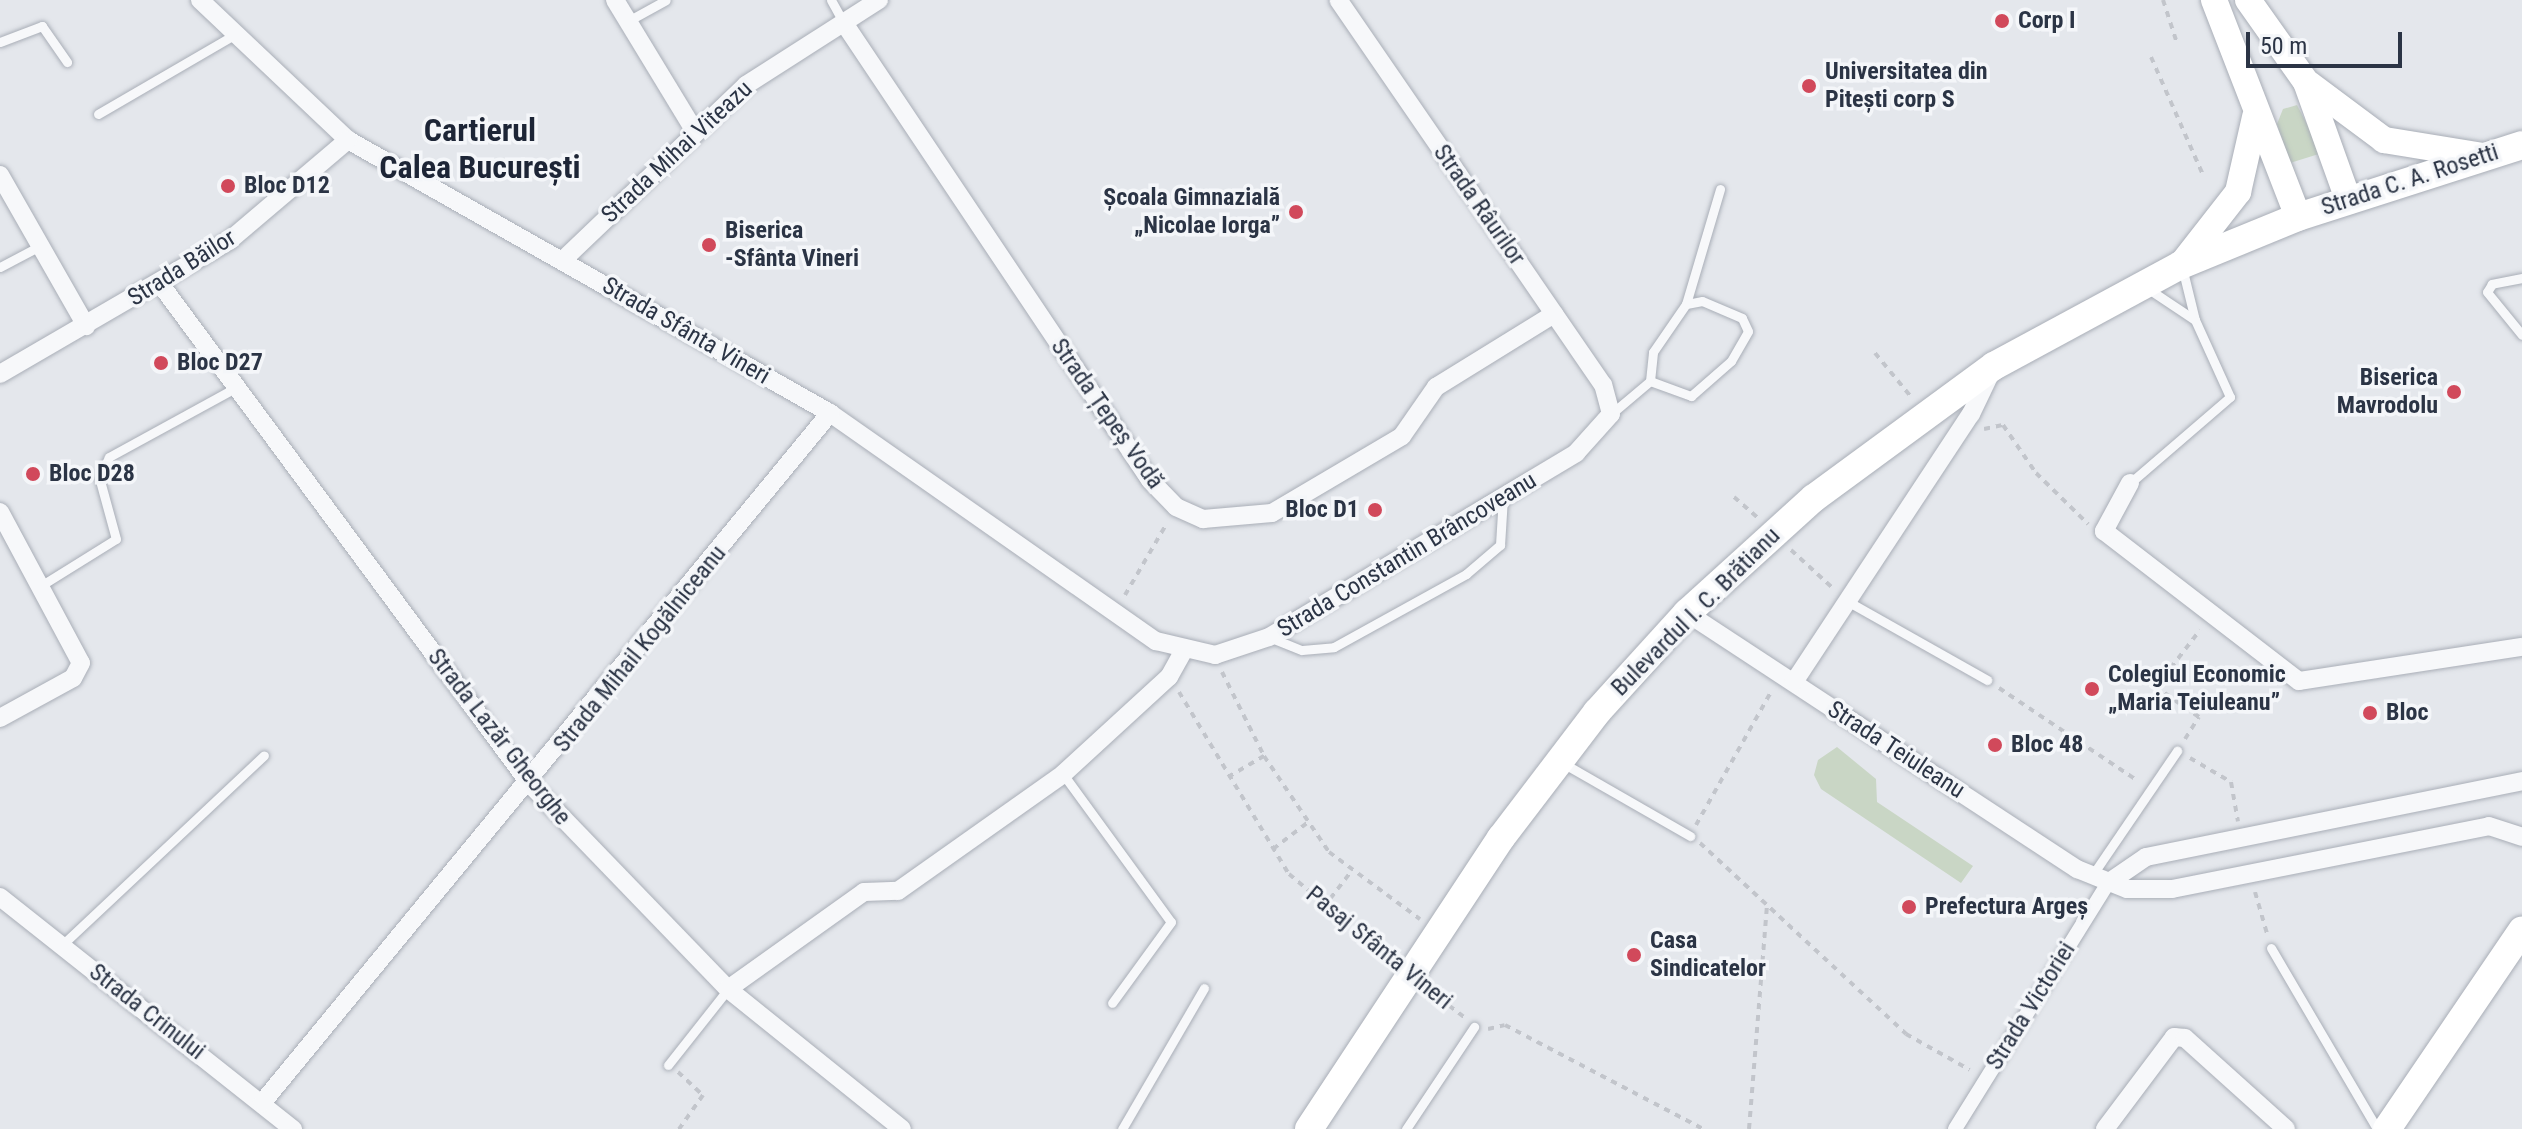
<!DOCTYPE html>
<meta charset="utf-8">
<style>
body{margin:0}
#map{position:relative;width:2522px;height:1129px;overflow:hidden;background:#e4e7ec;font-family:"Roboto Condensed",sans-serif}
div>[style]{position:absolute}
.green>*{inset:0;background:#c9d6c5}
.path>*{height:4px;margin-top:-2px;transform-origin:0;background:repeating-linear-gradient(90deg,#c2c5cb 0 6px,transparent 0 12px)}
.roads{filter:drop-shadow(0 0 2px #a9aeb7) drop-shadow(0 0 2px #a9aeb7)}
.service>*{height:9px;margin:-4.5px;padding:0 4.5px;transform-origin:4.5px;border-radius:4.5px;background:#f7f8fa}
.pedestrian>*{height:14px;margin:-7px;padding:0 7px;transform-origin:7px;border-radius:7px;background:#f7f8fa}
.minor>*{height:18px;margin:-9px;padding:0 9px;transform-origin:9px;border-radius:9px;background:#f7f8fa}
.secondary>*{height:26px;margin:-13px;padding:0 13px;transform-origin:13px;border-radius:13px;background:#fff}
.primary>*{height:28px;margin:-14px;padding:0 14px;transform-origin:14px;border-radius:14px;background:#fff}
.dots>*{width:22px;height:22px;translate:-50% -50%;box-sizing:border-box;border:4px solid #f4f6f9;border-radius:50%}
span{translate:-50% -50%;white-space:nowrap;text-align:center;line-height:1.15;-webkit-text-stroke:7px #f4f6f9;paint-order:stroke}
.poi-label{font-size:24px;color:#2b3445;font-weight:700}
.left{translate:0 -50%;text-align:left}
.right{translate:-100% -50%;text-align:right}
.street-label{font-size:24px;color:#2b3445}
.district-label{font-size:32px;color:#1d2536;font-weight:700}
.scale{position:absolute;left:2246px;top:32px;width:156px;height:36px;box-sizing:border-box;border:4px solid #2b3445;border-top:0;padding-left:10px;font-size:24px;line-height:28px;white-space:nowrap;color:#2b3445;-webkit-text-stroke:6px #f4f6f9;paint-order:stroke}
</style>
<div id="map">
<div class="green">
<i style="clip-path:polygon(2297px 105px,2322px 153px,2290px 163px,2277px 124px,2283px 109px)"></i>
<i style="clip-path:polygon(1837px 747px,1876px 779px,1877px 802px,1973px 866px,1961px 883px,1821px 789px,1814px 775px,1818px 760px)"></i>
</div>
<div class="path">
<i style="left:2163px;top:0;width:45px;rotate:72deg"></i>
<i style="left:2151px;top:57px;width:131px;rotate:66.2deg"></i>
<i style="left:1875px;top:353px;width:58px;rotate:50.6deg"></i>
<i style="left:1984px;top:429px;width:19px;rotate:-12deg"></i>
<i style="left:2003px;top:425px;width:58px;rotate:55.5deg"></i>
<i style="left:2036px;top:473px;width:73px;rotate:44.4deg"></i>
<i style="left:1734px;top:497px;width:33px;rotate:41deg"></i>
<i style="left:1791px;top:550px;width:59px;rotate:42.3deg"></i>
<i style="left:1125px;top:595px;width:83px;rotate:-59.7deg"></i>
<i style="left:1222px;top:672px;width:94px;rotate:63.4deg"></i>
<i style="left:1264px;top:756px;width:116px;rotate:55.9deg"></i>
<i style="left:1329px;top:852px;width:113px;rotate:36.4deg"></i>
<i style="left:1999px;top:688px;width:167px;rotate:33.8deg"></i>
<i style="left:1179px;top:692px;width:213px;rotate:58.9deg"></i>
<i style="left:1289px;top:874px;width:135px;rotate:40.2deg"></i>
<i style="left:2185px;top:739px;width:26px;rotate:-58deg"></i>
<i style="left:2199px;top:717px;width:52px;rotate:-145.1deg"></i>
<i style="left:2156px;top:687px;width:72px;rotate:-52.3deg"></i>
<i style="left:2190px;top:758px;width:48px;rotate:30.3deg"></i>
<i style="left:2231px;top:782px;width:40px;rotate:80deg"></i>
<i style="left:1228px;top:777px;width:42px;rotate:-30.3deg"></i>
<i style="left:1696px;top:825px;width:155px;rotate:-60.6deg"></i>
<i style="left:1700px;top:843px;width:281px;rotate:42.8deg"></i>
<i style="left:1906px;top:1034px;width:73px;rotate:29.4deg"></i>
<i style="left:1273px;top:849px;width:43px;rotate:-37.4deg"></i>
<i style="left:2255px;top:892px;width:47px;rotate:73.9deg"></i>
<i style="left:1323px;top:908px;width:44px;rotate:-52.4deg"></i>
<i style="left:1430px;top:991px;width:43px;rotate:37.4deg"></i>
<i style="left:1488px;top:1029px;width:17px;rotate:-13deg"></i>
<i style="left:1505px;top:1025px;width:224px;rotate:27.7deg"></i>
<i style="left:678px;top:1072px;width:34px;rotate:43deg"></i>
<i style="left:703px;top:1095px;width:42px;rotate:125.2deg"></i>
<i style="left:1749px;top:1129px;width:224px;rotate:-85.4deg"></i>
</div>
<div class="roads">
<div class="service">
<i style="left:831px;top:0;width:26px;rotate:61deg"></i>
<i style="left:628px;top:21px;width:43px;rotate:-28.9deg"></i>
<i style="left:0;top:42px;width:45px;rotate:-20.9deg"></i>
<i style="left:42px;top:26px;width:44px;rotate:55.2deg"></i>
<i style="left:98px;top:114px;width:157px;rotate:-30.2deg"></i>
<i style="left:0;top:267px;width:45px;rotate:-27.7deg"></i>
<i style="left:2522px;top:278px;width:31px;rotate:169deg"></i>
<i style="left:2492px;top:284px;width:9px;rotate:122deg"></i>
<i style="left:2487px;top:292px;width:55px;rotate:50.9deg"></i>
<i style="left:2150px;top:290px;width:54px;rotate:33.7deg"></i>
<i style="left:1650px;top:381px;width:29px;rotate:-84deg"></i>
<i style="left:1653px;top:352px;width:58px;rotate:-55.5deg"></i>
<i style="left:1686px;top:304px;width:120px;rotate:-73.5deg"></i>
<i style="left:1611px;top:414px;width:51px;rotate:-40.2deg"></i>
<i style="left:1650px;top:381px;width:44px;rotate:20.1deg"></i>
<i style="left:1691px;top:396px;width:53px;rotate:-41.2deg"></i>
<i style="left:1731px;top:361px;width:34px;rotate:-60deg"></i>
<i style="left:1748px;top:331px;width:14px;rotate:-115deg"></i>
<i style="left:1742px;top:318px;width:43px;rotate:-157deg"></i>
<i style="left:1702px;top:301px;width:16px;rotate:169deg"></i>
<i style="left:2130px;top:483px;width:132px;rotate:-40.7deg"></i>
<i style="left:2230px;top:397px;width:85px;rotate:-114.4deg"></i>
<i style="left:2195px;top:320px;width:55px;rotate:-103.8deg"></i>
<i style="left:42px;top:585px;width:87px;rotate:-31.9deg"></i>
<i style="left:116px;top:539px;width:64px;rotate:-105.3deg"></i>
<i style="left:99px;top:477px;width:22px;rotate:-63deg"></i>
<i style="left:109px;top:457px;width:146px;rotate:-28.7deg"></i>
<i style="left:1847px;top:601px;width:161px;rotate:29.4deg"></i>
<i style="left:1269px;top:637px;width:35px;rotate:22deg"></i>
<i style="left:1302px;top:650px;width:32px;rotate:-5deg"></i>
<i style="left:1334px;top:647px;width:151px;rotate:-28.9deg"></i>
<i style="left:1466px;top:574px;width:45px;rotate:-40.5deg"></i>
<i style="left:1500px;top:545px;width:48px;rotate:-86.4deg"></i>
<i style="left:1561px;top:762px;width:149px;rotate:29.8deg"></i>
<i style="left:1063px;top:774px;width:183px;rotate:53.9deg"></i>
<i style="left:1171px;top:922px;width:100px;rotate:126.1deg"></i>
<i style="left:2091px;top:877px;width:153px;rotate:-55.7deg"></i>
<i style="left:62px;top:945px;width:277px;rotate:-43.2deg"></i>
<i style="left:2271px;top:948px;width:210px;rotate:59.6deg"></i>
<i style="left:668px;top:1065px;width:97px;rotate:-51.7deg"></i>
<i style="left:1122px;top:1129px;width:163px;rotate:-59.8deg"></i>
<i style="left:1406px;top:1129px;width:123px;rotate:-56.3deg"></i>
</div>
<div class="pedestrian">
<i style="left:1955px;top:1129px;width:290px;rotate:-58.1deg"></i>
</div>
<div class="minor">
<i style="left:200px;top:0;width:204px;rotate:43.4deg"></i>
<i style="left:348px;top:140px;width:554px;rotate:29.53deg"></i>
<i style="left:830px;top:413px;width:398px;rotate:35deg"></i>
<i style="left:1156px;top:641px;width:61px;rotate:13.3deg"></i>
<i style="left:1215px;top:655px;width:57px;rotate:-18.4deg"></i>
<i style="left:1269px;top:637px;width:358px;rotate:-30.9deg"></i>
<i style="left:1576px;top:453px;width:52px;rotate:-48.1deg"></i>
<i style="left:1611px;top:414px;width:30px;rotate:-105deg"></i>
<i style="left:1603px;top:385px;width:467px;rotate:-124.5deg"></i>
<i style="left:615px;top:0;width:152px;rotate:58.7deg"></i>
<i style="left:844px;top:23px;width:550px;rotate:56.19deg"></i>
<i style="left:1150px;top:480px;width:37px;rotate:46deg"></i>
<i style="left:1176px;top:507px;width:30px;rotate:24deg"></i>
<i style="left:1203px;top:519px;width:69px;rotate:-5deg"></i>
<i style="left:1272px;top:513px;width:151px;rotate:-30.6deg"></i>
<i style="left:1402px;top:436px;width:60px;rotate:-55.2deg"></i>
<i style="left:1436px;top:387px;width:139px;rotate:-31.7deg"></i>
<i style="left:0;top:175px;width:174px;rotate:60.3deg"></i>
<i style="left:563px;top:260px;width:253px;rotate:-43.7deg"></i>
<i style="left:746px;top:85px;width:158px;rotate:-32.6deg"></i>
<i style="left:161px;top:285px;width:621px;rotate:53.52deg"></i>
<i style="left:530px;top:784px;width:285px;rotate:46deg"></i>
<i style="left:728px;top:989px;width:223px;rotate:38.8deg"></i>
<i style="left:0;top:374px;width:266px;rotate:-30.2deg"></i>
<i style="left:230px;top:240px;width:155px;rotate:-40.3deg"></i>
<i style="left:2130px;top:483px;width:55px;rotate:118.4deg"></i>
<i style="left:2104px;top:531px;width:246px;rotate:37.6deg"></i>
<i style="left:2299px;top:681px;width:226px;rotate:-8.7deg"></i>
<i style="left:0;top:512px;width:171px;rotate:61.8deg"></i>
<i style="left:81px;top:663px;width:17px;rotate:118deg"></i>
<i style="left:73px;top:678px;width:83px;rotate:151.3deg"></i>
<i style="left:1687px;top:613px;width:467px;rotate:33.3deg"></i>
<i style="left:2077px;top:869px;width:54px;rotate:21.8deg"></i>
<i style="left:2127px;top:889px;width:45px"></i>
<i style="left:2172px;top:889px;width:323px;rotate:-11.2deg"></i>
<i style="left:2489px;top:826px;width:35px;rotate:18deg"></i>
<i style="left:1794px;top:682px;width:321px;rotate:-56.6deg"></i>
<i style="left:1971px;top:414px;width:51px;rotate:-64.4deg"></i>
<i style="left:2108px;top:883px;width:46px;rotate:-34.4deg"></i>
<i style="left:2146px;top:857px;width:384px;rotate:-11.4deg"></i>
<i style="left:0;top:897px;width:374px;rotate:38.4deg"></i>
<i style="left:728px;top:989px;width:167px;rotate:-35.5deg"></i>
<i style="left:864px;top:892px;width:34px;rotate:-2deg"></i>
<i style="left:898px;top:891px;width:202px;rotate:-35.3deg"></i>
<i style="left:1063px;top:774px;width:144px;rotate:-42.5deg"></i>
<i style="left:1169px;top:677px;width:29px;rotate:-61deg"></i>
<i style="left:262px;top:1103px;width:894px;rotate:-50.54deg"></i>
<i style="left:2105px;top:1129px;width:115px;rotate:-53.1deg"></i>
<i style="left:2174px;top:1037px;width:11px;rotate:5deg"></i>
<i style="left:2185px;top:1038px;width:136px;rotate:42deg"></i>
</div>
<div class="secondary">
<i style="left:2214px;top:0;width:233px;rotate:68.8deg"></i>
<i style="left:2248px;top:0;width:100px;rotate:54.7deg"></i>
<i style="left:2306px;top:82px;width:124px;rotate:70.3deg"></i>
<i style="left:2309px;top:84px;width:94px;rotate:36.7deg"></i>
<i style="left:2384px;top:140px;width:100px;rotate:9.2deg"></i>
<i style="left:2181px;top:265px;width:93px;rotate:-52deg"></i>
<i style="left:2238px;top:192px;width:77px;rotate:-77.2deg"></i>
</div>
<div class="primary">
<i style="left:1309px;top:1129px;width:349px;rotate:-56.6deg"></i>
<i style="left:1501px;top:838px;width:158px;rotate:-52.7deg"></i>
<i style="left:1597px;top:712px;width:134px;rotate:-47.7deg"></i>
<i style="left:1687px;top:613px;width:171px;rotate:-42.2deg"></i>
<i style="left:1814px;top:498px;width:223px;rotate:-36.3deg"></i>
<i style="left:1994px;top:366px;width:213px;rotate:-28.4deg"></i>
<i style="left:2181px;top:265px;width:126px;rotate:-22.3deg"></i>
<i style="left:2298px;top:217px;width:235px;rotate:-17.8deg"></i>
<i style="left:2387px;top:1129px;width:240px;rotate:-55.8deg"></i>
</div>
</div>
<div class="dots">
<i style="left:2002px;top:21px;background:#d1495b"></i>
<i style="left:1809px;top:86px;background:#d1495b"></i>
<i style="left:228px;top:186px;background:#d1495b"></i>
<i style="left:1296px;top:212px;background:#d1495b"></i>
<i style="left:709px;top:245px;background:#d1495b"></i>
<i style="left:161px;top:363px;background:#d1495b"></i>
<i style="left:2454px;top:392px;background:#d1495b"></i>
<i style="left:33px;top:474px;background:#d1495b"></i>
<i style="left:1375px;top:510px;background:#d1495b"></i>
<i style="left:2092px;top:689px;background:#d1495b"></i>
<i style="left:2370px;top:713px;background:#d1495b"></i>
<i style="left:1995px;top:745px;background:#d1495b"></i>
<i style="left:1909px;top:907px;background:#d1495b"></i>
<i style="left:1634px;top:955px;background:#d1495b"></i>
</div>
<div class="poi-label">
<span class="left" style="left:2018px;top:21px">Corp I</span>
<span class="left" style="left:1825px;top:86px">Universitatea din<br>Pitești corp S</span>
<span class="left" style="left:244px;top:186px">Bloc D12</span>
<span class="right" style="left:1280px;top:212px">Școala Gimnazială<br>„Nicolae Iorga”</span>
<span class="left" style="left:725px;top:245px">Biserica<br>-Sfânta Vineri</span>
<span class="left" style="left:177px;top:363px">Bloc D27</span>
<span class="right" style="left:2438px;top:392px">Biserica<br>Mavrodolu</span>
<span class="left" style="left:49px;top:474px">Bloc D28</span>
<span class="right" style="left:1359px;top:510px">Bloc D1</span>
<span class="left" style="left:2108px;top:689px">Colegiul Economic<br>„Maria Teiuleanu”</span>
<span class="left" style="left:2386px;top:713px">Bloc</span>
<span class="left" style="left:2011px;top:745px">Bloc 48</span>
<span class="left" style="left:1925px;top:907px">Prefectura Argeș</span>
<span class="left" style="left:1650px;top:955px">Casa<br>Sindicatelor</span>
</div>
<div class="street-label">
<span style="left:677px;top:152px;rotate:-43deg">Strada Mihai Viteazu</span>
<span style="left:2410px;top:180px;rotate:-18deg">Strada C. A. Rosetti</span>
<span style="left:1479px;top:205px;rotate:55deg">Strada Râurilor</span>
<span style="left:182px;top:268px;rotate:-32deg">Strada Băilor</span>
<span style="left:686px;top:331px;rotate:30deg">Strada Sfânta Vineri</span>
<span style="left:1107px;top:414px;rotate:55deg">Strada Țepeș Vodă</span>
<span style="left:1407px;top:555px;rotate:-31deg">Strada Constantin Brâncoveanu</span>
<span style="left:1696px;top:612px;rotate:-45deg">Bulevardul I. C. Brătianu</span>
<span style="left:640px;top:649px;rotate:-51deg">Strada Mihail Kogălniceanu</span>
<span style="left:499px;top:737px;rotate:52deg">Strada Lazăr Gheorghe</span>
<span style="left:1896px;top:750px;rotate:33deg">Strada Teiuleanu</span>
<span style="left:1379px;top:948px;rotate:39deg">Pasaj Sfânta Vineri</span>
<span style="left:2031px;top:1006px;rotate:-58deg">Strada Victoriei</span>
<span style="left:147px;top:1012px;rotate:38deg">Strada Crinului</span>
</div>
<div class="district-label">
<span style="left:480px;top:149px">Cartierul<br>Calea București</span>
</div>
<div class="scale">50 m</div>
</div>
